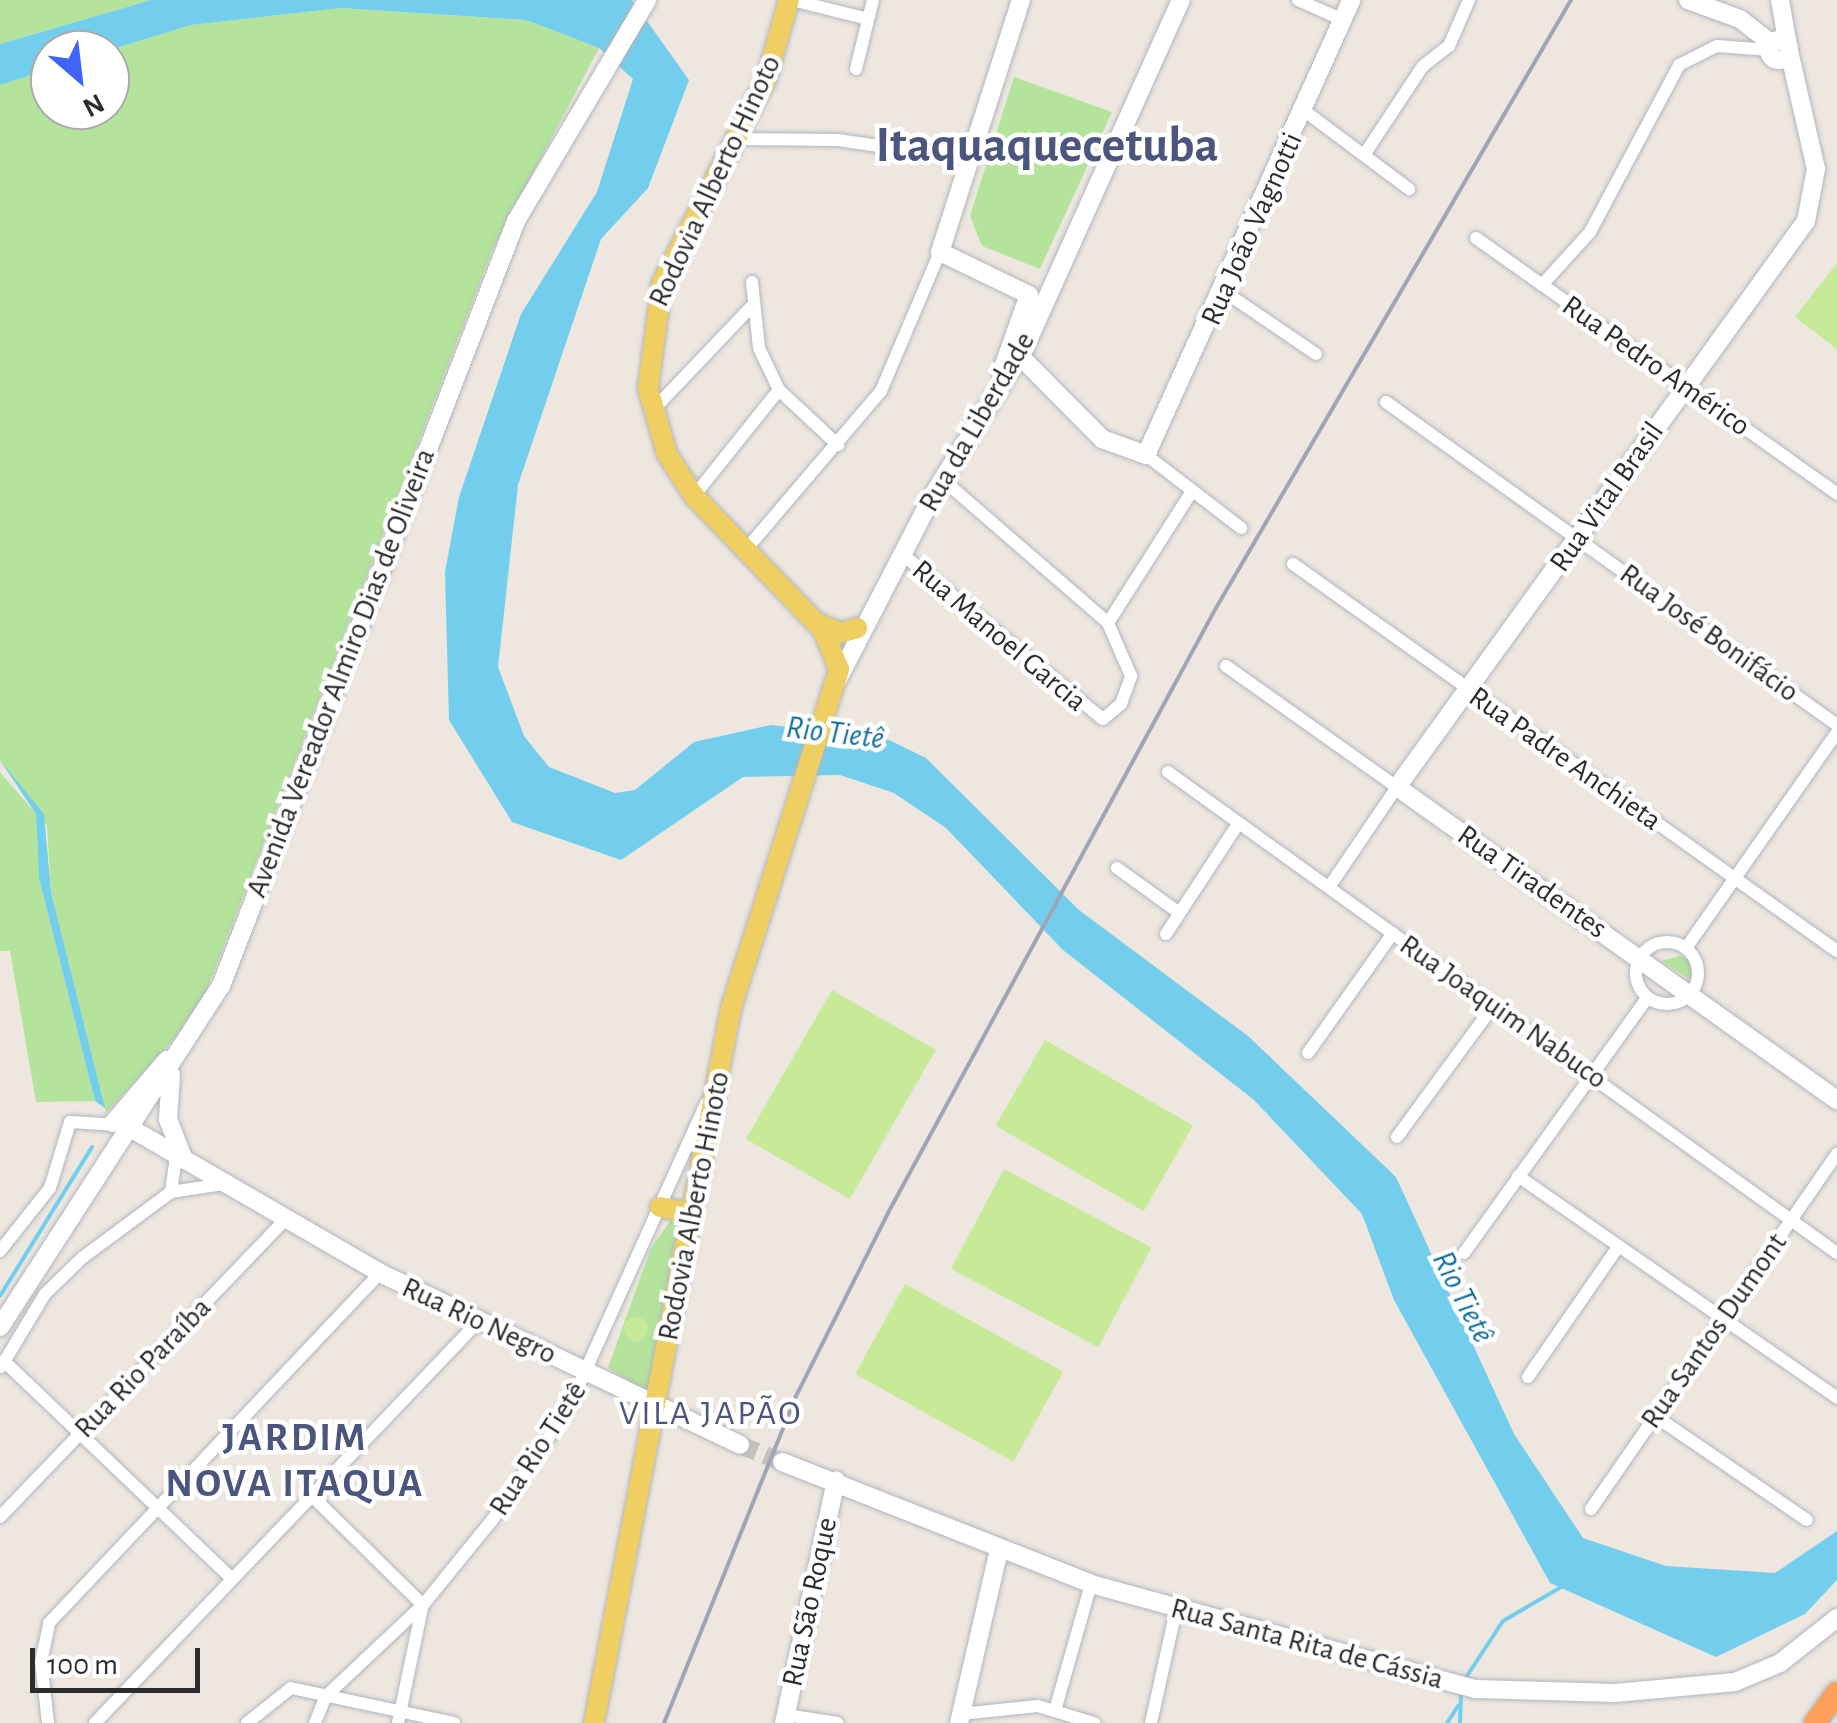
<!DOCTYPE html>
<meta charset="utf-8">
<style>
body{margin:0}
#map{position:relative;width:1837px;height:1723px;overflow:hidden;background:#ede7df;font-family:"Alegreya Sans",sans-serif}
div>[style]{position:absolute}
.green>*{inset:0;background:#b4e39c}
.pitch>*{inset:0;background:#c7ea98;transform-origin:0 0}
.round{border-radius:50%}
.water>*{inset:0;background:#73ceed}
.stream>*{height:4px;margin:-2px;padding:0 2px;transform-origin:2px;border-radius:2px;background:#73ceed}
.secondary-tunnel>*{height:18px;margin-top:-9px;transform-origin:0;background:repeating-linear-gradient(90deg,#c6c2bb 0 18px,transparent 0 27px)}
.roads{filter:drop-shadow(0 0 2px #b2b5bf) drop-shadow(0 0 2px #b2b5bf)}
.street>*{height:12px;margin:-6px;padding:0 6px;transform-origin:6px;border-radius:6px;background:#fff}
.street>.ring{margin:-6px;padding:0;box-sizing:content-box;background:none;border:12px solid #fff;border-radius:50%}
.secondary>*{height:18px;margin:-9px;padding:0 9px;transform-origin:9px;border-radius:9px;background:#fff}
.secondary>.ring{margin:-9px;padding:0;box-sizing:content-box;background:none;border:18px solid #fff;border-radius:50%}
.primary>*{height:20px;margin:-10px;padding:0 10px;transform-origin:10px;border-radius:10px;background:#efce62}
.highway>*{height:22px;margin:-11px;padding:0 11px;transform-origin:11px;border-radius:11px;background:#fca05b}
.rail>*{height:4px;margin:-2px;padding:0 2px;transform-origin:2px;border-radius:2px;background:#a1a4b6}
span{translate:-50% -50%;white-space:nowrap;text-align:center;line-height:1.15;-webkit-text-stroke:9px #fff;paint-order:stroke}
.street-label{font-size:30px;color:#2c2c2c}
.water-label{font-size:32px;color:#0f6d9d;font-style:italic}
.quarter-label{font-size:35px;color:#4c557d;letter-spacing:2.5px}
.district-label{font-size:40px;color:#4c557d;font-weight:700;letter-spacing:2.5px}
.town-label{font-size:50px;color:#4c557d;font-weight:700}
.north{position:absolute;left:30px;top:30px;width:100px;height:100px;box-sizing:border-box;background:#fff;border:2px solid #ababab;border-radius:50%;rotate:152deg;font-size:28px;font-weight:700;line-height:40px;text-align:center;color:#2c2c2c}
.north::after{content:'';display:block;margin:auto;width:35px;height:45px;background:#4164f8;clip-path:polygon(50% 0,100% 100%,50% 72%,0 100%)}
.scale{position:absolute;left:30px;top:1648px;width:170px;height:45px;box-sizing:border-box;border:5px solid #2c2c2c;border-top:0;padding-left:12px;font-size:30px;line-height:35px;white-space:nowrap;color:#2c2c2c;-webkit-text-stroke:8px #fff;paint-order:stroke}
</style>
<div id="map">
<div class="green">
<i style="clip-path:polygon(0 0,151px 0,0 44px)"></i>
<i style="clip-path:polygon(341px 8px,526px 20px,599px 48px,492px 251px,198px 1013px,106px 1113px,51px 892px,47px 826px,0 760px,0 85px,50px 69px,50px 110px,110px 110px,110px 50px,191px 25px)"></i>
<i style="clip-path:polygon(1014px 77px,1112px 112px,1040px 269px,982px 246px,970px 216px)"></i>
<i style="clip-path:polygon(0 772px,36px 814px,39px 878px,95px 1101px,36px 1102px,10px 951px,0 951px)"></i>
<i style="clip-path:polygon(1680px 956px,1690px 960px,1697px 984px,1661px 961px)"></i>
<i style="clip-path:polygon(671px 1220px,678px 1224px,648px 1393px,608px 1368px,651px 1248px)"></i>
</div>
<div class="pitch">
<i style="clip-path:polygon(1837px 263px,1837px 349px,1795px 317px)"></i>
<i style="left:832px;top:990px;width:120px;height:172px;rotate:30deg"></i>
<i style="left:1045px;top:1040px;width:171px;height:99px;rotate:30deg"></i>
<i style="left:1004px;top:1169px;width:167px;height:113px;rotate:28deg"></i>
<i style="left:905px;top:1284px;width:181px;height:103px;rotate:29deg"></i>
<i class="round" style="left:624px;top:1317px;width:24px;height:24px"></i>
</div>
<div class="water">
<i style="clip-path:polygon(151px 0,632px 0,689px 80px,648px 188px,601px 239px,518px 485px,498px 667px,524px 736px,549px 767px,615px 793px,635px 790px,694px 742px,771px 725px,887px 739px,926px 758px,1079px 910px,1248px 1036px,1396px 1177px,1514px 1434px,1583px 1538px,1666px 1566px,1775px 1573px,1837px 1531px,1837px 1580px,1805px 1614px,1716px 1657px,1550px 1583px,1394px 1300px,1362px 1214px,1254px 1100px,1063px 950px,946px 828px,894px 793px,840px 775px,743px 777px,621px 860px,512px 822px,449px 720px,445px 572px,459px 497px,521px 314px,597px 192px,633px 79px,599px 48px,526px 20px,341px 8px,191px 25px,110px 50px,50px 50px,50px 69px,0 85px,0 44px)"></i>
<i style="clip-path:polygon(0 760px,44px 814px,51px 892px,105px 1108px,95px 1101px,39px 878px,36px 814px)"></i>
</div>
<div class="stream">
<i style="left:0;top:1296px;width:175px;rotate:-58.3deg"></i>
<i style="left:1465px;top:1679px;width:69px;rotate:-56.8deg"></i>
<i style="left:1503px;top:1621px;width:69px;rotate:-30.3deg"></i>
<i style="left:1447px;top:1723px;width:20px;rotate:-57deg"></i>
<i style="left:1460px;top:1723px;width:30px;rotate:-88deg"></i>
</div>
<div class="secondary-tunnel">
<i style="left:740px;top:1445px;width:45px;rotate:22deg"></i>
</div>
<div class="roads">
<div class="street">
<i style="left:792px;top:0;width:78px;rotate:14deg"></i>
<i style="left:1298px;top:0;width:47px;rotate:23.8deg"></i>
<i style="left:856px;top:69px;width:71px;rotate:-76.2deg"></i>
<i style="left:1306px;top:112px;width:129px;rotate:36.8deg"></i>
<i style="left:737px;top:139px;width:101px;rotate:0.6deg"></i>
<i style="left:838px;top:140px;width:129px;rotate:8.4deg"></i>
<i style="left:1364px;top:155px;width:107px;rotate:-56.5deg"></i>
<i style="left:1423px;top:66px;width:33px;rotate:-38deg"></i>
<i style="left:1449px;top:46px;width:50px;rotate:-66.5deg"></i>
<i style="left:1476px;top:238px;width:443px;rotate:35.3deg"></i>
<i style="left:752px;top:282px;width:66px;rotate:83.9deg"></i>
<i style="left:759px;top:348px;width:47px;rotate:64.5deg"></i>
<i style="left:779px;top:390px;width:81px;rotate:43deg"></i>
<i style="left:1542px;top:285px;width:72px;rotate:-47.8deg"></i>
<i style="left:1590px;top:232px;width:189px;rotate:-61.9deg"></i>
<i style="left:1679px;top:65px;width:42px;rotate:-26.6deg"></i>
<i style="left:1717px;top:46px;width:53px;rotate:4.3deg"></i>
<i style="left:1225px;top:292px;width:110px;rotate:34.3deg"></i>
<i style="left:1386px;top:402px;width:555px;rotate:35.61deg"></i>
<i style="left:653px;top:410px;width:142px;rotate:-46.4deg"></i>
<i style="left:1146px;top:455px;width:120px;rotate:37.5deg"></i>
<i style="left:942px;top:479px;width:220px;rotate:40.9deg"></i>
<i style="left:694px;top:496px;width:136px;rotate:-51.3deg"></i>
<i style="left:743px;top:553px;width:213px;rotate:-49.6deg"></i>
<i style="left:881px;top:391px;width:151px;rotate:-67deg"></i>
<i style="left:902px;top:554px;width:260px;rotate:39.4deg"></i>
<i style="left:1103px;top:719px;width:23px;rotate:-40deg"></i>
<i style="left:1121px;top:704px;width:30px;rotate:-70deg"></i>
<i style="left:1131px;top:676px;width:58px;rotate:-113.5deg"></i>
<i style="left:1108px;top:623px;width:156px;rotate:-57.5deg"></i>
<i style="left:1293px;top:564px;width:668px;rotate:35.43deg"></i>
<i style="left:1226px;top:666px;width:209px;rotate:35.3deg"></i>
<i style="left:1397px;top:787px;width:121px;rotate:124.2deg"></i>
<i style="left:1168px;top:772px;width:824px;rotate:35.72deg"></i>
<i style="left:1117px;top:868px;width:75px;rotate:35.8deg"></i>
<i style="left:1166px;top:934px;width:131px;rotate:-56.8deg"></i>
<i class="ring" style="left:1636px;top:942px;width:50px;height:50px"></i>
<i style="left:1686px;top:948px;width:264px;rotate:-55deg"></i>
<i style="left:1308px;top:1053px;width:147px;rotate:-54.7deg"></i>
<i style="left:1397px;top:1137px;width:164px;rotate:-53.7deg"></i>
<i style="left:1518px;top:1176px;width:389px;rotate:34.8deg"></i>
<i style="left:171px;top:1192px;width:35px;rotate:-82deg"></i>
<i style="left:0;top:1251px;width:80px;rotate:-51.6deg"></i>
<i style="left:50px;top:1188px;width:69px;rotate:-73.1deg"></i>
<i style="left:70px;top:1122px;width:50px;rotate:3.4deg"></i>
<i style="left:1464px;top:1253px;width:314px;rotate:-54.3deg"></i>
<i style="left:4px;top:1361px;width:315px;rotate:43.7deg"></i>
<i style="left:1px;top:1367px;width:85px;rotate:-58.9deg"></i>
<i style="left:45px;top:1294px;width:52px;rotate:-44.2deg"></i>
<i style="left:82px;top:1258px;width:111px;rotate:-36.6deg"></i>
<i style="left:171px;top:1192px;width:54px;rotate:-8.6deg"></i>
<i style="left:1528px;top:1377px;width:158px;rotate:-55.3deg"></i>
<i style="left:1655px;top:1416px;width:184px;rotate:34.4deg"></i>
<i style="left:313px;top:1497px;width:154px;rotate:44.5deg"></i>
<i style="left:1591px;top:1509px;width:432px;rotate:-55.3deg"></i>
<i style="left:0;top:1517px;width:413px;rotate:-46.2deg"></i>
<i style="left:1056px;top:1707px;width:128px;rotate:-74.1deg"></i>
<i style="left:961px;top:1714px;width:77px;rotate:-5.9deg"></i>
<i style="left:1038px;top:1706px;width:59px;rotate:16.9deg"></i>
<i style="left:786px;top:1715px;width:52px;rotate:8.9deg"></i>
<i style="left:48px;top:1723px;width:61px;rotate:-96.5deg"></i>
<i style="left:41px;top:1662px;width:40px;rotate:-78deg"></i>
<i style="left:49px;top:1623px;width:482px;rotate:-46.6deg"></i>
<i style="left:95px;top:1723px;width:553px;rotate:-46.32deg"></i>
<i style="left:247px;top:1723px;width:56px;rotate:-38.5deg"></i>
<i style="left:291px;top:1688px;width:167px;rotate:12.1deg"></i>
<i style="left:315px;top:1723px;width:29px;rotate:-68deg"></i>
<i style="left:326px;top:1696px;width:133px;rotate:-43.2deg"></i>
<i style="left:423px;top:1605px;width:111px;rotate:-50.9deg"></i>
<i style="left:493px;top:1519px;width:135px;rotate:-55.8deg"></i>
<i style="left:569px;top:1407px;width:333px;rotate:-65.7deg"></i>
<i style="left:398px;top:1723px;width:117px;rotate:-78.2deg"></i>
<i style="left:1151px;top:1723px;width:116px;rotate:-77.5deg"></i>
</div>
<div class="secondary">
<i style="left:1688px;top:0;width:55px;rotate:20.1deg"></i>
<i style="left:1740px;top:19px;width:41px;rotate:38deg"></i>
<i style="left:1780px;top:0;width:47px;rotate:80.1deg"></i>
<i class="ring" style="left:1769px;top:40px;width:2px;height:2px"></i>
<i style="left:1789px;top:51px;width:121px;rotate:77.1deg"></i>
<i style="left:1816px;top:169px;width:53px;rotate:100.9deg"></i>
<i style="left:1806px;top:221px;width:698px;rotate:125.85deg"></i>
<i style="left:1397px;top:787px;width:540px;rotate:35.43deg"></i>
<i style="left:1020px;top:356px;width:117px;rotate:45.3deg"></i>
<i style="left:1102px;top:439px;width:47px;rotate:20deg"></i>
<i style="left:1146px;top:455px;width:499px;rotate:-65.7deg"></i>
<i style="left:1001px;top:373px;width:83px;rotate:-70.3deg"></i>
<i style="left:1029px;top:295px;width:99px;rotate:-154.2deg"></i>
<i style="left:940px;top:252px;width:265px;rotate:-72.2deg"></i>
<i style="left:838px;top:679px;width:207px;rotate:-62.7deg"></i>
<i style="left:933px;top:495px;width:174px;rotate:-58.1deg"></i>
<i style="left:1025px;top:347px;width:380px;rotate:-65.8deg"></i>
<i style="left:171px;top:1075px;width:44px;rotate:93.9deg"></i>
<i style="left:168px;top:1119px;width:44px;rotate:68.7deg"></i>
<i style="left:113px;top:1123px;width:83px;rotate:-49.4deg"></i>
<i style="left:132px;top:1129px;width:287px;rotate:30.1deg"></i>
<i style="left:380px;top:1273px;width:399px;rotate:25.5deg"></i>
<i style="left:0;top:1327px;width:406px;rotate:-57.1deg"></i>
<i style="left:221px;top:986px;width:820px;rotate:-68.91deg"></i>
<i style="left:516px;top:221px;width:257px;rotate:-59.3deg"></i>
<i style="left:782px;top:1462px;width:332px;rotate:21.5deg"></i>
<i style="left:1091px;top:1584px;width:399px;rotate:15.3deg"></i>
<i style="left:1476px;top:1689px;width:139px;rotate:1.6deg"></i>
<i style="left:1615px;top:1693px;width:121px;rotate:-5.2deg"></i>
<i style="left:1735px;top:1682px;width:49px;rotate:-22.9deg"></i>
<i style="left:1780px;top:1663px;width:73px;rotate:-38.3deg"></i>
<i style="left:784px;top:1723px;width:248px;rotate:-77.9deg"></i>
<i style="left:959px;top:1723px;width:178px;rotate:-77deg"></i>
</div>
<div class="primary">
<i style="left:817px;top:623px;width:25px;rotate:23deg"></i>
<i style="left:840px;top:633px;width:18px;rotate:-16deg"></i>
<i style="left:660px;top:1207px;width:33px;rotate:11deg"></i>
<i style="left:594px;top:1723px;width:728px;rotate:-79.15deg"></i>
<i style="left:731px;top:1008px;width:356px;rotate:-72.3deg"></i>
<i style="left:839px;top:669px;width:42px;rotate:-112.3deg"></i>
<i style="left:823px;top:630px;width:186px;rotate:-133.9deg"></i>
<i style="left:694px;top:496px;width:50px;rotate:-122.7deg"></i>
<i style="left:667px;top:454px;width:69px;rotate:-106.1deg"></i>
<i style="left:648px;top:388px;width:106px;rotate:-82.4deg"></i>
<i style="left:662px;top:283px;width:228px;rotate:-62.9deg"></i>
<i style="left:766px;top:80px;width:83px;rotate:-74deg"></i>
</div>
<div class="highway">
<i style="left:1815px;top:1723px;width:37px;rotate:-54deg"></i>
</div>
</div>
<div class="rail">
<i style="left:664px;top:1723px;width:353px;rotate:-68deg"></i>
<i style="left:796px;top:1396px;width:205px;rotate:-63.3deg"></i>
<i style="left:888px;top:1213px;width:688px;rotate:-61.54deg"></i>
<i style="left:1216px;top:608px;width:704px;rotate:-59.72deg"></i>
</div>
<div class="street-label">
<span style="left:715px;top:181px;rotate:-65deg">Rodovia Alberto Hinoto</span>
<span style="left:1252px;top:229px;rotate:-66deg">Rua João Vagnotti</span>
<span style="left:1656px;top:366px;rotate:35deg">Rua Pedro Américo</span>
<span style="left:977px;top:422px;rotate:-60deg">Rua da Liberdade</span>
<span style="left:1607px;top:497px;rotate:-55deg">Rua Vital Brasil</span>
<span style="left:1709px;top:633px;rotate:36deg">Rua José Bonifácio</span>
<span style="left:999px;top:636px;rotate:40deg">Rua Manoel Garcia</span>
<span style="left:341px;top:673px;rotate:-69deg">Avenida Vereador Almiro Dias de Oliveira</span>
<span style="left:1565px;top:759px;rotate:35deg">Rua Padre Anchieta</span>
<span style="left:1532px;top:882px;rotate:35deg">Rua Tiradentes</span>
<span style="left:1503px;top:1012px;rotate:35deg">Rua Joaquim Nabuco</span>
<span style="left:694px;top:1206px;rotate:-79deg">Rodovia Alberto Hinoto</span>
<span style="left:479px;top:1321px;rotate:25deg">Rua Rio Negro</span>
<span style="left:1714px;top:1331px;rotate:-55deg">Rua Santos Dumont</span>
<span style="left:143px;top:1368px;rotate:-46deg">Rua Rio Paraíba</span>
<span style="left:538px;top:1449px;rotate:-57deg">Rua Rio Tietê</span>
<span style="left:810px;top:1602px;rotate:-78deg">Rua São Roque</span>
<span style="left:1307px;top:1644px;rotate:15deg">Rua Santa Rita de Cássia</span>
</div>
<div class="water-label">
<span style="left:835px;top:733px;rotate:7deg">Rio Tietê</span>
<span style="left:1463px;top:1297px;rotate:63deg">Rio Tietê</span>
</div>
<div class="quarter-label">
<span style="left:711px;top:1414px">VILA JAPÃO</span>
</div>
<div class="district-label">
<span style="left:295px;top:1461px">JARDIM<br>NOVA ITAQUA</span>
</div>
<div class="town-label">
<span style="left:1047px;top:147px">Itaquaquecetuba</span>
</div>
<div class="north">N</div>
<div class="scale">100 m</div>
</div>
